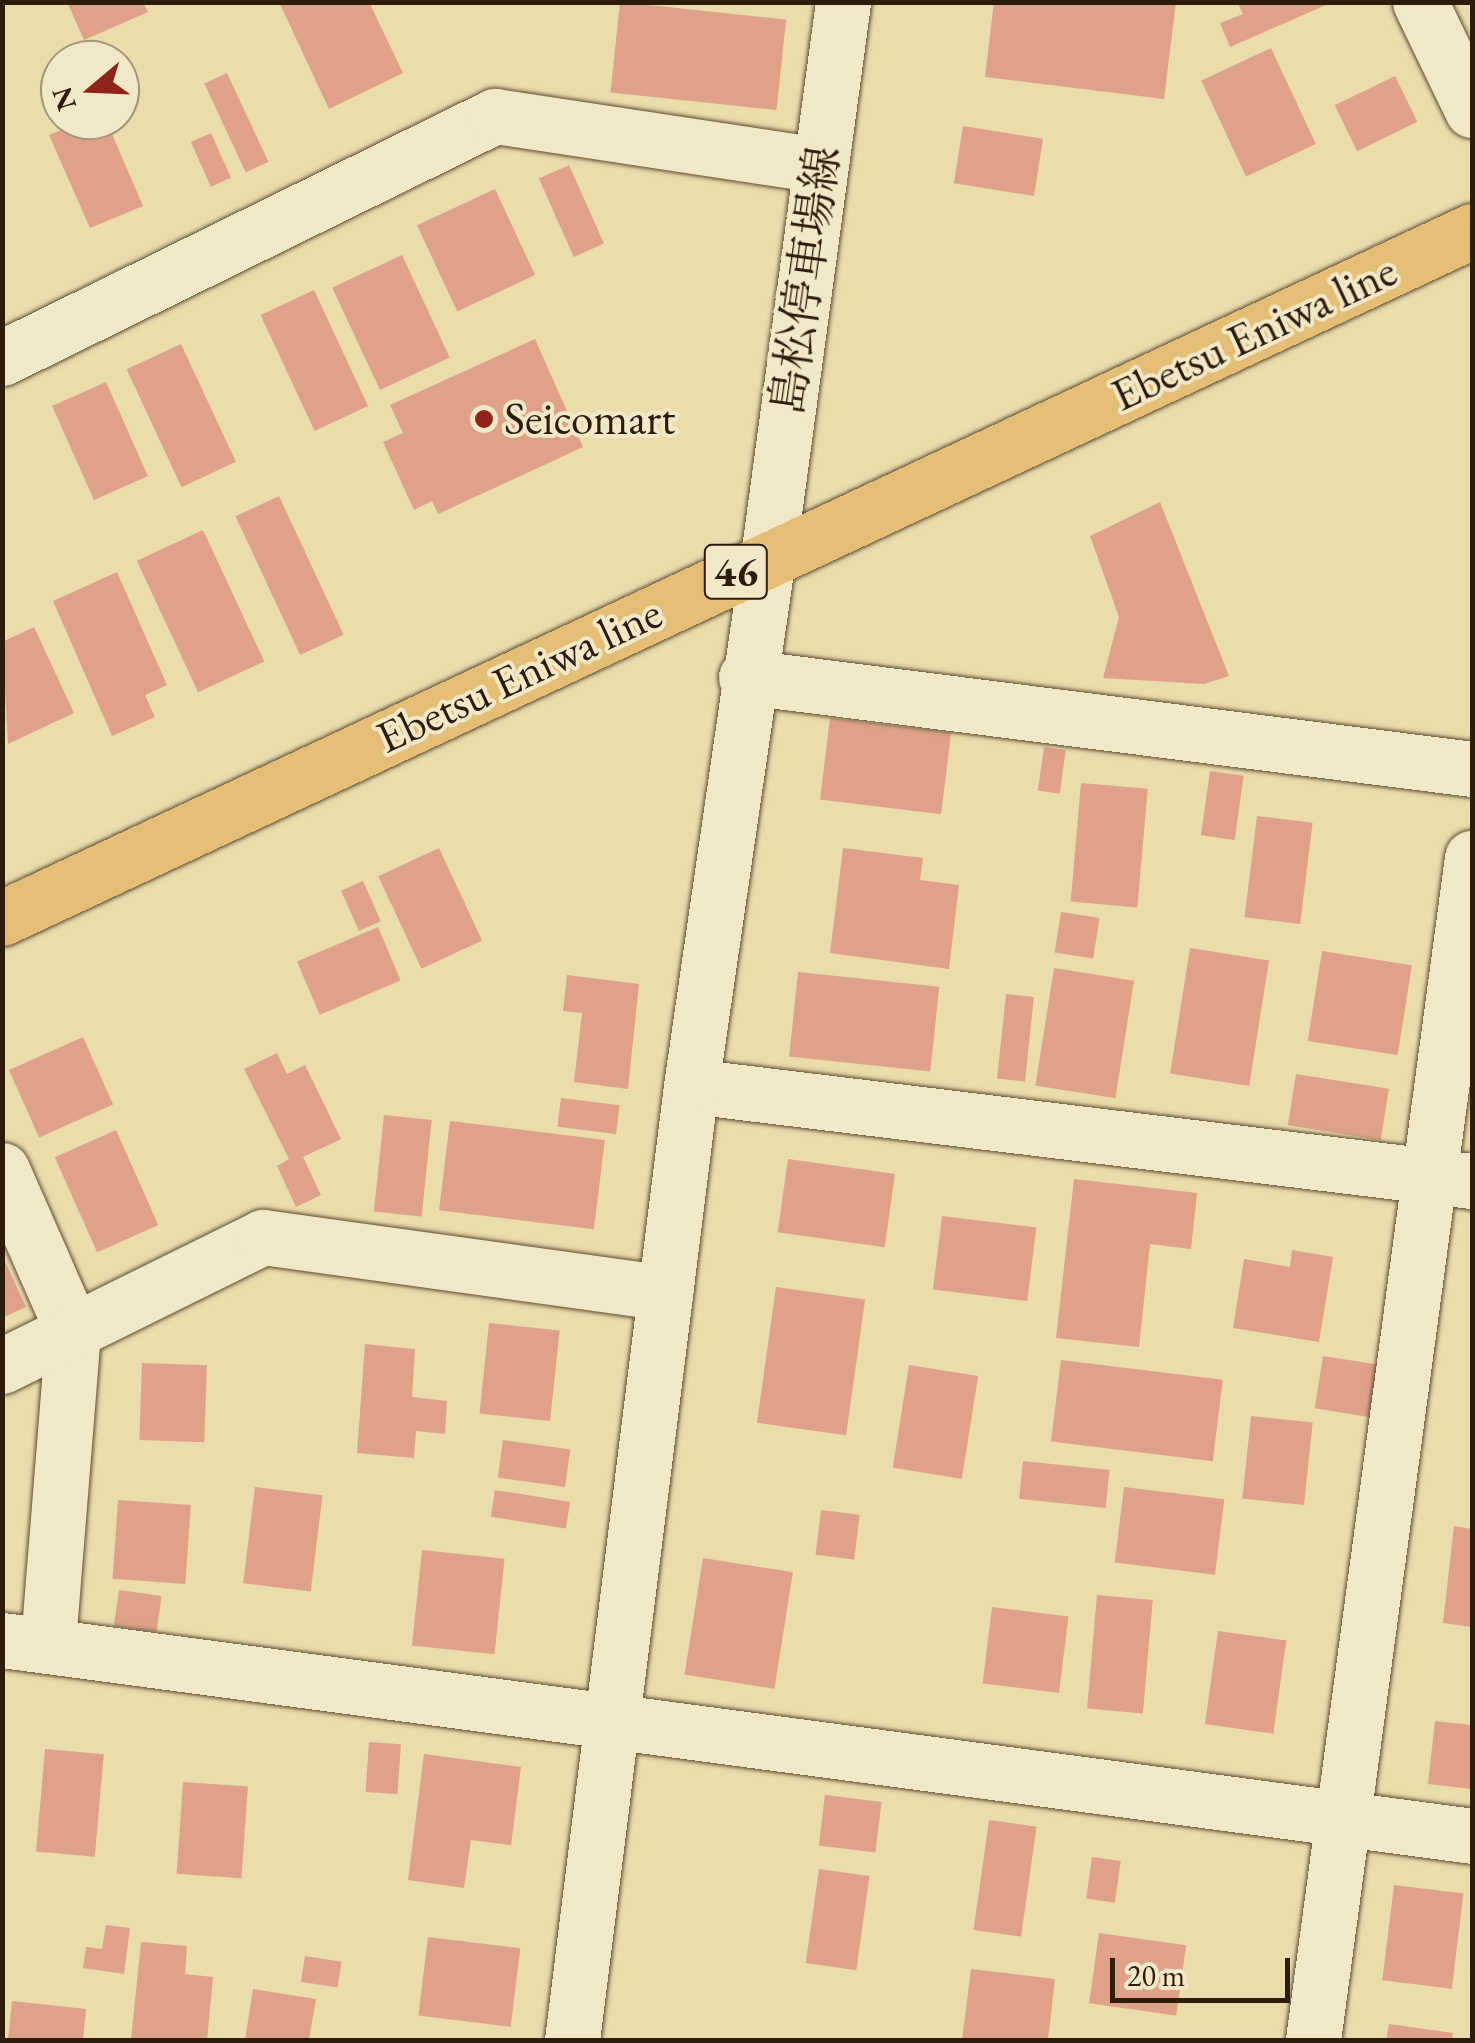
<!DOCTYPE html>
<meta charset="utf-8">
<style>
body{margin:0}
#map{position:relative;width:1475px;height:2043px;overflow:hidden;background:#eadcab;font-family:"EB Garamond","Noto Serif JP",serif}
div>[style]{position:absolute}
.building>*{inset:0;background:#dfa288;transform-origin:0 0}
.roads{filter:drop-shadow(0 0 2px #5c4c33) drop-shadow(0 0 2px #5c4c33)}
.minor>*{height:55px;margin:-27.5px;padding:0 27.5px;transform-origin:27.5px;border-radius:27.5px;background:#f1e8c8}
.secondary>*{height:55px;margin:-27.5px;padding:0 27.5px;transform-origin:27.5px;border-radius:27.5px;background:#f1e8c8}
.primary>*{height:55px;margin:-27.5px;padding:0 27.5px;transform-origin:27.5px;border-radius:27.5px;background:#e5be76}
.dots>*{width:28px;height:28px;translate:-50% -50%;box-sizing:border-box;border:5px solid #f1e8c8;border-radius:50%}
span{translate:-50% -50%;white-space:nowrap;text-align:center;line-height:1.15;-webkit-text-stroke:8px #f1e8c8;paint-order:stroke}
.shield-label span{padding:2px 8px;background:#f1e8c8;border:2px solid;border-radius:8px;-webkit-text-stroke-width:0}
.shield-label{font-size:42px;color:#2c1c0b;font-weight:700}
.street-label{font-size:45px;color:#2c1c0b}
.poi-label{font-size:45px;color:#2c1c0b}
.left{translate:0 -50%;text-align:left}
.frame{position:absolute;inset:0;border:5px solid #2c1c0b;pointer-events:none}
.north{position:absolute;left:40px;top:40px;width:100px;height:100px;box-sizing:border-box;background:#f1e8c8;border:2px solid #a2967c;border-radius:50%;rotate:251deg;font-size:28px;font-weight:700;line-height:40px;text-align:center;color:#2c1c0b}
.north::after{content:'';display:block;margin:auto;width:35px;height:45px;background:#8f2418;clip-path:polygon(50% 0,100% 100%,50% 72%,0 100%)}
.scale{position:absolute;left:1110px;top:1958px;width:180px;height:45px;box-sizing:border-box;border:5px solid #2c1c0b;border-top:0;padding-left:12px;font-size:30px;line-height:35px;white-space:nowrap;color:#2c1c0b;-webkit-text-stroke:8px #f1e8c8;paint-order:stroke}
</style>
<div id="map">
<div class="building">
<i style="clip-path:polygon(67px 2px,143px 2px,148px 12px,84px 40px)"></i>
<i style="clip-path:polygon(279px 2px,369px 2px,403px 73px,329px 109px)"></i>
<i style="left:620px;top:2px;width:167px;height:91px;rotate:6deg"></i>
<i style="clip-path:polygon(994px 2px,1176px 2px,1164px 99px,985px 77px)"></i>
<i style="clip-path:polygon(1237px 2px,1333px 2px,1230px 47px,1220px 23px,1243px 14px)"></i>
<i style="left:1271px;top:48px;width:106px;height:77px;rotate:65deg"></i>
<i style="left:227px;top:73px;width:98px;height:25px;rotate:65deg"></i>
<i style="left:1395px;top:76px;width:51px;height:67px;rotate:64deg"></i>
<i style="clip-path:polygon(84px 120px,106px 120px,143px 206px,90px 228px,49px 135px)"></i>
<i style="left:963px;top:126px;width:81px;height:58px;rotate:9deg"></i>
<i style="left:211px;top:133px;width:49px;height:22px;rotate:66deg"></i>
<i style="left:569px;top:165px;width:86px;height:33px;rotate:66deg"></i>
<i style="left:495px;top:189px;width:95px;height:86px;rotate:65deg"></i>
<i style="left:402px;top:255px;width:113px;height:77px;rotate:65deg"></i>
<i style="left:314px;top:290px;width:128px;height:59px;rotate:65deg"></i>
<i style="clip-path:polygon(535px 339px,583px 447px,438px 514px,432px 501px,414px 510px,383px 442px,403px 433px,390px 405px)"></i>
<i style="left:181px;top:344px;width:130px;height:60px;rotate:65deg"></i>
<i style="left:106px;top:382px;width:103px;height:59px;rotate:66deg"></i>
<i style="left:279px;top:496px;width:153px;height:48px;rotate:65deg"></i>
<i style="clip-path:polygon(1160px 502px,1229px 676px,1204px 684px,1103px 678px,1119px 617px,1090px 536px)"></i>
<i style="left:203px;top:530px;width:145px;height:73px;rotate:65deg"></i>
<i style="clip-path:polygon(117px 572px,167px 685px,145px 695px,155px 717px,112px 736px,53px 601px)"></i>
<i style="clip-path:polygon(34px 627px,74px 713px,8px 744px,2px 642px)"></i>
<i style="left:830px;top:718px;width:122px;height:82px;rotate:7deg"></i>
<i style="left:1044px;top:747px;width:22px;height:44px;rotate:8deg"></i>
<i style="left:1210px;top:771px;width:34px;height:65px;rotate:8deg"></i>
<i style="left:1081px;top:783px;width:67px;height:119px;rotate:5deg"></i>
<i style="left:1257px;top:816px;width:56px;height:102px;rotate:7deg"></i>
<i style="left:439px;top:848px;width:102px;height:67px;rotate:65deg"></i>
<i style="clip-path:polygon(843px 848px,923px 858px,920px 880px,959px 885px,949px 969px,830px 953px)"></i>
<i style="left:363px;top:881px;width:44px;height:24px;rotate:66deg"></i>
<i style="left:1061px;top:912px;width:39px;height:41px;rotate:9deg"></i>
<i style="left:378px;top:927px;width:58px;height:88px;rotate:67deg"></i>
<i style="left:1190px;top:948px;width:80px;height:127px;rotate:9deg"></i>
<i style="left:1322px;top:951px;width:91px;height:91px;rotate:9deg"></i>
<i style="left:1054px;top:968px;width:81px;height:119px;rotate:9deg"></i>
<i style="left:798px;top:972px;width:142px;height:85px;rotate:6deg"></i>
<i style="clip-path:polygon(567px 975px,639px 984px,628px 1089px,574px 1082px,582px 1013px,563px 1011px)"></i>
<i style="left:1006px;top:994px;width:28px;height:85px;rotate:6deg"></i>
<i style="left:83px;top:1037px;width:74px;height:81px;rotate:66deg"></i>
<i style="clip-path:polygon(277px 1053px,287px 1074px,305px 1065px,341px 1139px,303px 1157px,321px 1195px,296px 1207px,277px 1166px,289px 1159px,244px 1069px)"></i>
<i style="left:1296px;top:1074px;width:94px;height:52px;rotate:9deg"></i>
<i style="left:561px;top:1098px;width:59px;height:29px;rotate:7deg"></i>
<i style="left:384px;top:1115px;width:48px;height:97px;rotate:6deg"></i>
<i style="left:450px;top:1121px;width:156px;height:90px;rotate:7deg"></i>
<i style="left:116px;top:1130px;width:104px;height:67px;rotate:66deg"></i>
<i style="left:788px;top:1159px;width:108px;height:74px;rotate:8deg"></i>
<i style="clip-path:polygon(1074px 1179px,1197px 1193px,1191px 1249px,1150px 1244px,1139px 1347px,1056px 1338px)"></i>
<i style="left:942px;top:1216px;width:95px;height:74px;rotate:7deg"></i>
<i style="clip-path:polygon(1292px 1250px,1333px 1257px,1319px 1342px,1233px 1328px,1244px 1259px,1290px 1267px)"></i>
<i style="clip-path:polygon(2px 1255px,26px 1307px,2px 1318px)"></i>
<i style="left:776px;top:1287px;width:90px;height:137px;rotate:8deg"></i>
<i style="left:489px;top:1323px;width:71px;height:91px;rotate:6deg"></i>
<i style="clip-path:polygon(365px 1344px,415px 1349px,412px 1397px,447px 1401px,445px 1434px,416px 1431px,414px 1458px,357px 1453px)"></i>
<i style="left:1323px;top:1356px;width:55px;height:53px;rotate:9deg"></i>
<i style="left:1061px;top:1360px;width:163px;height:82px;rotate:7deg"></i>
<i style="left:142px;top:1363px;width:65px;height:77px;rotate:2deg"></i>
<i style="left:909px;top:1365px;width:70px;height:104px;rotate:9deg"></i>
<i style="left:1251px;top:1416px;width:62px;height:83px;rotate:6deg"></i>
<i style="left:503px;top:1440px;width:68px;height:38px;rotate:8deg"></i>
<i style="left:1023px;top:1461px;width:87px;height:38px;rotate:6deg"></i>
<i style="left:255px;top:1487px;width:68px;height:97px;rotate:7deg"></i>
<i style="left:1124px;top:1487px;width:101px;height:76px;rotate:7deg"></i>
<i style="left:495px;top:1490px;width:76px;height:27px;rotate:9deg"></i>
<i style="left:118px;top:1500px;width:73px;height:79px;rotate:4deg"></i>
<i style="left:821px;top:1510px;width:39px;height:45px;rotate:7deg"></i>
<i style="clip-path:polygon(1454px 1526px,1472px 1529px,1472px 1627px,1443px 1623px)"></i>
<i style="left:422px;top:1550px;width:83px;height:96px;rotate:6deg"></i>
<i style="left:703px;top:1558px;width:91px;height:118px;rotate:9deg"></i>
<i style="left:119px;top:1590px;width:43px;height:36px;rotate:8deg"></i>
<i style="left:1097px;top:1595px;width:56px;height:114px;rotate:5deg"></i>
<i style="left:992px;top:1607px;width:77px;height:77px;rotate:7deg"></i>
<i style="left:1218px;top:1631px;width:69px;height:94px;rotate:8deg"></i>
<i style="clip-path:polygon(1435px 1721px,1472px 1725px,1472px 1789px,1428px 1784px)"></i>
<i style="left:369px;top:1742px;width:32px;height:50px;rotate:4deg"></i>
<i style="left:45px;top:1749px;width:59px;height:103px;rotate:5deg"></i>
<i style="clip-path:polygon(424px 1754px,521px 1767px,511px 1845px,471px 1840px,464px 1888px,408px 1880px)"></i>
<i style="left:183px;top:1782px;width:65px;height:92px;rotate:4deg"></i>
<i style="left:825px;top:1795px;width:57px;height:51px;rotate:7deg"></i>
<i style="left:989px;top:1820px;width:48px;height:111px;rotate:8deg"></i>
<i style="left:1092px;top:1857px;width:29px;height:42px;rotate:8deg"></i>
<i style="left:819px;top:1869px;width:51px;height:95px;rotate:8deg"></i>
<i style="left:1394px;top:1885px;width:70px;height:96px;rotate:7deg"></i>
<i style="clip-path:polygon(106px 1925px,130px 1928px,124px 1974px,83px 1968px,86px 1947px,102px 1949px)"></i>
<i style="left:1099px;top:1933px;width:88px;height:71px;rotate:8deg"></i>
<i style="left:428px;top:1937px;width:93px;height:79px;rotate:7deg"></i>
<i style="clip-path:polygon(141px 1942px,187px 1946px,185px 1974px,213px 1977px,207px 2040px,131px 2040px)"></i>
<i style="left:305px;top:1956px;width:37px;height:26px;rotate:9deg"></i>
<i style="clip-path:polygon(971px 1969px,1055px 1979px,1048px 2040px,962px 2040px)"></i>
<i style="clip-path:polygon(253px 1989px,316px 1999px,309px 2040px,245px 2040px)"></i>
<i style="clip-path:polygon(12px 2001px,86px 2009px,83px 2040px,8px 2040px)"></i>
<i style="clip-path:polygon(1389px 2024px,1453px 2033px,1452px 2040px,1386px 2040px)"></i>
</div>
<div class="roads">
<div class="minor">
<i style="left:1420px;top:2px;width:120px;rotate:64.3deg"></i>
<i style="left:2px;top:358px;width:549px;rotate:-26.15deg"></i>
<i style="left:495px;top:116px;width:329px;rotate:8.6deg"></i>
<i style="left:746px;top:677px;width:732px;rotate:7.22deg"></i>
<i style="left:691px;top:1086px;width:787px;rotate:6.94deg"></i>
<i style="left:2px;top:1170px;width:177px;rotate:66.3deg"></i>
<i style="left:73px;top:1332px;width:313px;rotate:94.6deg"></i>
<i style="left:2px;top:1366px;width:291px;rotate:-26.3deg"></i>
<i style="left:263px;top:1237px;width:406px;rotate:7.9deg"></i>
<i style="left:2px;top:1640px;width:1483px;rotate:7.59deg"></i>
<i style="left:572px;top:2040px;width:961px;rotate:-82.89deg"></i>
<i style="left:691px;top:1086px;width:535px;rotate:-81.72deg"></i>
<i style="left:1313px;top:2040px;width:1193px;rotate:-82.34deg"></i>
</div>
<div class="secondary">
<i style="left:768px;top:557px;width:560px;rotate:-82.3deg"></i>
</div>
<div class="primary">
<i style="left:2px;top:918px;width:1623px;rotate:-25.05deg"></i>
</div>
</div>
<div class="dots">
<i style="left:484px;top:419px;background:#8f2418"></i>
</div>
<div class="shield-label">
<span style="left:736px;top:572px">46</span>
</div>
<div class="street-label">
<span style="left:805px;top:280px;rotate:-82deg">島松停車場線</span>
<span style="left:1254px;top:333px;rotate:-25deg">Ebetsu Eniwa line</span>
<span style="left:519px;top:675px;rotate:-25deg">Ebetsu Eniwa line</span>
</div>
<div class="poi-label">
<span class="left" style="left:504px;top:419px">Seicomart</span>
</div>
<div class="frame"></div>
<div class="north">N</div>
<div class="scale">20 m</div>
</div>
